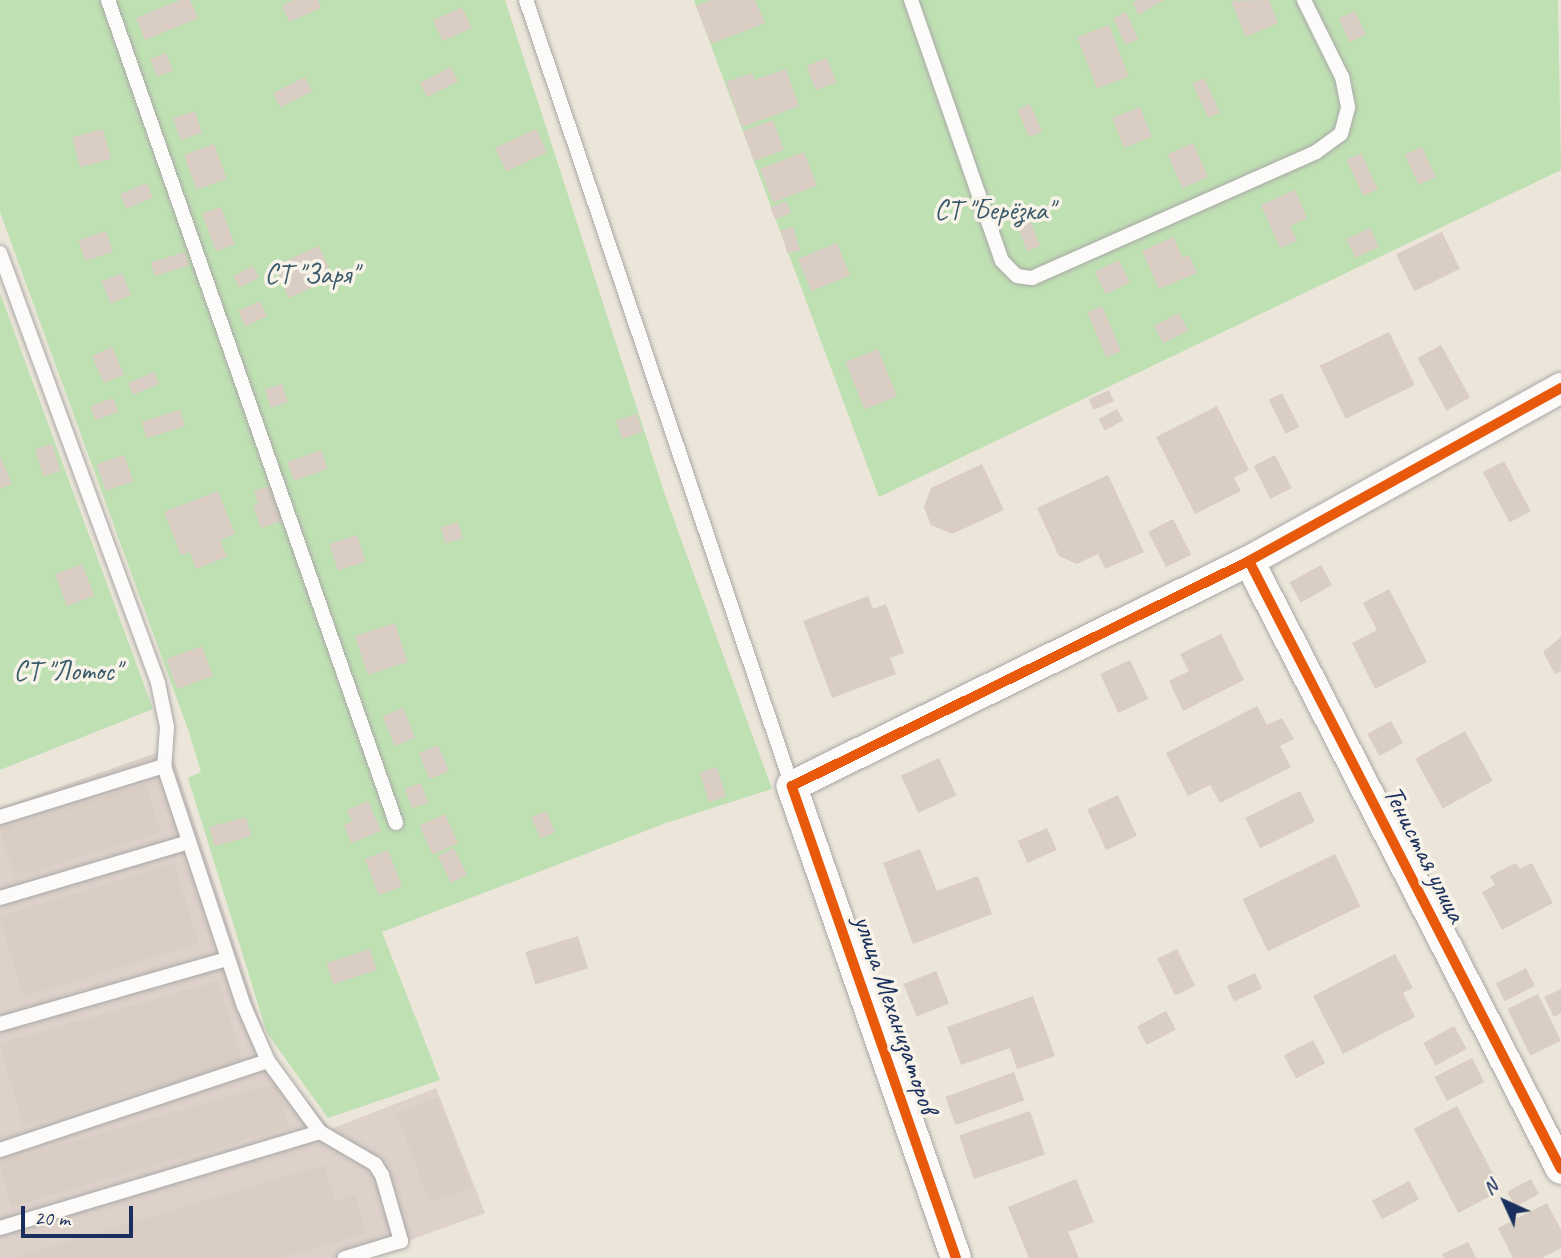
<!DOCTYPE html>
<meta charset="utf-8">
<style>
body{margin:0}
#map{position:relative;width:1561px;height:1258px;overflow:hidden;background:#ece6da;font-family:Caveat,sans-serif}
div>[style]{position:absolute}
.industrial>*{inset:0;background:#ddd1ca}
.green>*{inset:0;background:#bfe0b2}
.building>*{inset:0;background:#d9cdc4;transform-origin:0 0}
.roads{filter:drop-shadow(0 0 2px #a8a8a7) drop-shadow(0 0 2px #a8a8a7)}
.lane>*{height:14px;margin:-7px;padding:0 7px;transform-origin:7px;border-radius:7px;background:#fcfbf9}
.street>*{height:30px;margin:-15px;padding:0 15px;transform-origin:15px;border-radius:15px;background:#fcfbf9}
.cycleway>*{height:10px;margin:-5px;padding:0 5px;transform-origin:5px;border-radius:5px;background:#e8590c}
span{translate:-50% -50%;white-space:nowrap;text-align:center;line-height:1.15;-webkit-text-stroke:7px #f7f3e8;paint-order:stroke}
.park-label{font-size:28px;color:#3b5a6b}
.street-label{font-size:28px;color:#1b2f5e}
.north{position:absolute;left:1470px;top:1167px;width:70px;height:70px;-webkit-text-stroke:5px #f7f3e8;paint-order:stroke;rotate:315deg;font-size:19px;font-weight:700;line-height:28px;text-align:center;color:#1b2f5e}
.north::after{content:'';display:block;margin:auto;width:24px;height:32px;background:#1b2f5e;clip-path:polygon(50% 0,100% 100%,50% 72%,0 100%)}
.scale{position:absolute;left:21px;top:1206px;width:112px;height:32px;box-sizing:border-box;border:4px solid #1b2f5e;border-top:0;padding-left:9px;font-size:21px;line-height:24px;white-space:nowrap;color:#1b2f5e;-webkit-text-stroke:5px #f7f3e8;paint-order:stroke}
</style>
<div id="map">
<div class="industrial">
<i style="clip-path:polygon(170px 748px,273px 1060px,331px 1129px,436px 1088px,485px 1213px,360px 1258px,0 1258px,0 808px)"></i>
</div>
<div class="green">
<i style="clip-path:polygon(0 0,505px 0,666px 498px,772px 789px,666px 823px,382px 932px,440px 1080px,328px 1118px,267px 1033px,188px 778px,201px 772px,189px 732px,0 212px)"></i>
<i style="clip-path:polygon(694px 0,1558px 0,1561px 170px,879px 497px)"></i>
<i style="clip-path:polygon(0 293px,153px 709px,0 770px)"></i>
</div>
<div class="building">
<i style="clip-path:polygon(180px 0,190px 0,198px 18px,145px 40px,136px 18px)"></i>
<i style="clip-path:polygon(293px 0,318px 0,321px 8px,289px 22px,282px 5px)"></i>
<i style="clip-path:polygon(711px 0,755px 0,765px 23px,711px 44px,696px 6px)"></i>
<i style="clip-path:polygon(1164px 0,1138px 15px,1133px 2px,1137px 0)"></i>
<i style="clip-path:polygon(1263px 0,1269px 0,1278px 23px,1246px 37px,1231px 1px)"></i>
<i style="left:462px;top:7px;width:23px;height:32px;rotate:65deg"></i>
<i style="left:1355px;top:11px;width:26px;height:18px;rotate:65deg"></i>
<i style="left:1126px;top:12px;width:30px;height:14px;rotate:66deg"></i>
<i style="left:1109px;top:25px;width:55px;height:34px;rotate:69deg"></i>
<i style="left:166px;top:53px;width:19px;height:17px;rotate:69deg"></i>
<i style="left:827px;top:58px;width:26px;height:22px;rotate:69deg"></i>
<i style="left:451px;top:67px;width:16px;height:35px;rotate:63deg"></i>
<i style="clip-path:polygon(786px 69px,799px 106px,742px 127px,726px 82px,752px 73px,755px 80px)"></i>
<i style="left:305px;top:77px;width:16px;height:36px;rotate:63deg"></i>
<i style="left:1204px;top:78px;width:38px;height:13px;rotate:65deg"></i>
<i style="left:1030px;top:104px;width:30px;height:14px;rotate:66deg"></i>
<i style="left:1140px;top:107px;width:32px;height:30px;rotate:68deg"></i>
<i style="left:195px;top:111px;width:23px;height:23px;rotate:72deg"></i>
<i style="left:773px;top:120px;width:32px;height:32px;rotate:70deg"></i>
<i style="left:103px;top:129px;width:31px;height:32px;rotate:75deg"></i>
<i style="left:536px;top:129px;width:26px;height:45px;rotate:65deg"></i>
<i style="left:1193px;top:143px;width:37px;height:28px;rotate:66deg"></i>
<i style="left:214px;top:144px;width:37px;height:32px;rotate:70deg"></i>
<i style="left:1422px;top:147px;width:33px;height:19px;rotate:65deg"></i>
<i style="left:804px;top:152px;width:36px;height:47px;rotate:69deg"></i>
<i style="left:1361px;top:153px;width:40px;height:16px;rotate:65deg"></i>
<i style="left:147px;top:183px;width:16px;height:29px;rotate:68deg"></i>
<i style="clip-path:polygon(1295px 190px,1307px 218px,1290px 226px,1297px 241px,1280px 248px,1261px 205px)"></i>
<i style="left:786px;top:201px;width:13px;height:17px;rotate:67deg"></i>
<i style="left:221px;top:207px;width:40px;height:20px;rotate:70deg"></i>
<i style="left:1025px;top:207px;width:42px;height:14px;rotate:69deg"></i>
<i style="left:793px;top:227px;width:24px;height:13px;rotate:73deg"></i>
<i style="left:1370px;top:228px;width:21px;height:26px;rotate:65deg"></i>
<i style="left:106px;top:231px;width:22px;height:29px;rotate:72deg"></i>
<i style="left:1442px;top:232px;width:41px;height:51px;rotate:64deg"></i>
<i style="clip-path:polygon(1173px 237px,1183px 258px,1189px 255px,1197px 273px,1159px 289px,1142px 251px)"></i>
<i style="left:837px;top:243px;width:35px;height:42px;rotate:68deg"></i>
<i style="left:319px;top:246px;width:35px;height:49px;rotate:66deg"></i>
<i style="left:185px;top:252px;width:14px;height:36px;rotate:73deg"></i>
<i style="left:1119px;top:260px;width:25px;height:27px;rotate:64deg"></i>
<i style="left:253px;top:266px;width:13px;height:22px;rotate:63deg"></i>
<i style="left:122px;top:273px;width:24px;height:22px;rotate:68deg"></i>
<i style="left:260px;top:301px;width:17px;height:24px;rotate:66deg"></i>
<i style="left:1102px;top:306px;width:49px;height:16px;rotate:67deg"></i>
<i style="left:1179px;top:313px;width:20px;height:28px;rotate:63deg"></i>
<i style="left:1389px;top:332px;width:59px;height:77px;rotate:64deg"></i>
<i style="left:1441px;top:345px;width:60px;height:27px;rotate:61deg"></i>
<i style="left:112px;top:347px;width:30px;height:22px;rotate:66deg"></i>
<i style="left:878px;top:349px;width:51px;height:35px;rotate:68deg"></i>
<i style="left:154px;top:372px;width:13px;height:28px;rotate:67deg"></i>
<i style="left:282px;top:384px;width:19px;height:18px;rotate:72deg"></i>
<i style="left:1109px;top:390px;width:12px;height:22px;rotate:66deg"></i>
<i style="left:1282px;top:393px;width:38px;height:15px;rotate:63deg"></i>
<i style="left:113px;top:398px;width:15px;height:24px;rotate:70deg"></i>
<i style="clip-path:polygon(1217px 406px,1249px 470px,1234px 478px,1241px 491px,1195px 514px,1156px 437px)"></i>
<i style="left:1117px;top:409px;width:13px;height:21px;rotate:61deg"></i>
<i style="left:180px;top:410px;width:17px;height:40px;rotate:73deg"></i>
<i style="left:637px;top:414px;width:19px;height:22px;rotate:72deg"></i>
<i style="left:52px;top:444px;width:28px;height:18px;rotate:72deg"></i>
<i style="left:321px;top:450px;width:20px;height:36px;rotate:70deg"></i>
<i style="left:124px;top:455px;width:28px;height:29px;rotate:71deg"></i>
<i style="left:1275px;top:455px;width:37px;height:24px;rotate:63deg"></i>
<i style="clip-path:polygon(0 456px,12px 484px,0 489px)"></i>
<i style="left:1504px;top:461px;width:57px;height:24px;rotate:62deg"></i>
<i style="clip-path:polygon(982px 464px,1004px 510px,952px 534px,931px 525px,924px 507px,931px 488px)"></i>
<i style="clip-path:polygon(1108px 475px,1144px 552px,1105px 569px,1098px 554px,1077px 564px,1059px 556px,1037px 508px)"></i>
<i style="clip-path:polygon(269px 486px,282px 521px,261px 528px,253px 506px,258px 503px,254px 491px)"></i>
<i style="clip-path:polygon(218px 491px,235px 534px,220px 540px,227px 557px,196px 569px,190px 552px,181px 555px,164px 512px)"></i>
<i style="left:1173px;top:519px;width:40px;height:28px;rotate:63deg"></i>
<i style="left:458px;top:522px;width:17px;height:18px;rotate:73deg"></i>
<i style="left:357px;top:535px;width:28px;height:29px;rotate:72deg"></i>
<i style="left:82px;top:564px;width:34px;height:29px;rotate:69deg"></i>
<i style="left:1321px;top:565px;width:23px;height:36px;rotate:61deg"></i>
<i style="clip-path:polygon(1389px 589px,1427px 662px,1375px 689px,1352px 643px,1377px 630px,1363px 603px)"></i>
<i style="clip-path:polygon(868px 596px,873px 609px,886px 604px,904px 653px,890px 658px,896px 674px,832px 698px,803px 621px)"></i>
<i style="left:395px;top:623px;width:41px;height:42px;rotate:72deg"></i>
<i style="clip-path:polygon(1221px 634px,1244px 680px,1183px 711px,1169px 681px,1189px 671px,1180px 654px)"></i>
<i style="clip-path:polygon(1561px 637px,1561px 671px,1555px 674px,1543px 652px)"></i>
<i style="left:202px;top:646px;width:32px;height:38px;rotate:70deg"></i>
<i style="left:1130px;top:660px;width:43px;height:33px;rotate:65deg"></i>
<i style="clip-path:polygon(1257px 706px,1267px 725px,1282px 718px,1294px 739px,1280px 746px,1291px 767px,1220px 803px,1210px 785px,1188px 796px,1166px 753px)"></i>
<i style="left:403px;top:708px;width:32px;height:22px;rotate:68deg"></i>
<i style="left:1391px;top:721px;width:25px;height:27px;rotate:61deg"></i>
<i style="left:1465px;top:731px;width:57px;height:57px;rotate:61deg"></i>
<i style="left:438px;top:745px;width:28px;height:21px;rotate:67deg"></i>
<i style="left:939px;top:758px;width:41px;height:42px;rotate:65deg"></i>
<i style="left:717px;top:767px;width:31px;height:18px;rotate:73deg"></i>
<i style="left:421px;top:783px;width:21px;height:17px;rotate:71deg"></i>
<i style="left:146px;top:784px;width:51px;height:153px;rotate:73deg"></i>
<i style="left:1300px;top:791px;width:34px;height:61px;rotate:64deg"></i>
<i style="left:1118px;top:795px;width:45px;height:34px;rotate:65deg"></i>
<i style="clip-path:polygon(368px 801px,381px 831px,351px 843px,344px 825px,352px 821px,347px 810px)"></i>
<i style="left:546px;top:811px;width:23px;height:16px;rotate:67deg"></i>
<i style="left:445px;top:814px;width:32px;height:28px;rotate:66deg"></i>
<i style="left:246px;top:817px;width:20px;height:38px;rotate:75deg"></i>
<i style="left:1047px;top:828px;width:24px;height:32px;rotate:66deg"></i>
<i style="left:454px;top:848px;width:30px;height:18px;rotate:64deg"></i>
<i style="clip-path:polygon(920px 849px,937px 891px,978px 876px,992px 914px,913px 944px,883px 863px)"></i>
<i style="left:388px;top:850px;width:39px;height:25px;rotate:69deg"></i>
<i style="left:1335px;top:854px;width:58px;height:103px;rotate:64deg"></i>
<i style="left:174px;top:863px;width:84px;height:183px;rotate:73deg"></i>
<i style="clip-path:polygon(1516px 863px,1520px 869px,1532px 863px,1553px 903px,1502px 930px,1482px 892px,1495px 885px,1490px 876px)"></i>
<i style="left:578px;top:936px;width:34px;height:55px;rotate:73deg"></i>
<i style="left:370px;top:949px;width:22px;height:46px;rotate:72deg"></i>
<i style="left:1177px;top:949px;width:41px;height:22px;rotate:64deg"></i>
<i style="clip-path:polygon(1395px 954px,1413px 988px,1403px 993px,1415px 1017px,1343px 1054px,1313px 996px)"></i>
<i style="left:1526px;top:968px;width:20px;height:34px;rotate:63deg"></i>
<i style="left:936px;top:971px;width:35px;height:35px;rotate:68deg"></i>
<i style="left:1255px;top:973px;width:17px;height:31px;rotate:65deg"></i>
<i style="left:219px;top:981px;width:85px;height:228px;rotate:74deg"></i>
<i style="clip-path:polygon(1561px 989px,1561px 1013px,1554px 1017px,1544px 997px)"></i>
<i style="left:1538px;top:994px;width:52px;height:34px;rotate:64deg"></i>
<i style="clip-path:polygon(1033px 996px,1055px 1056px,1017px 1069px,1010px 1048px,961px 1065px,947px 1027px)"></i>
<i style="left:1166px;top:1011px;width:21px;height:33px;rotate:62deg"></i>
<i style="left:1454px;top:1026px;width:26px;height:35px;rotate:61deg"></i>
<i style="left:1313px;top:1040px;width:26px;height:33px;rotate:62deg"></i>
<i style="left:1472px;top:1058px;width:27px;height:42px;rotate:63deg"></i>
<i style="left:1014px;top:1072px;width:30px;height:73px;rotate:70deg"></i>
<i style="left:276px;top:1083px;width:46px;height:288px;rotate:74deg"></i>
<i style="left:438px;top:1097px;width:96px;height:45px;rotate:69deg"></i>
<i style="left:1457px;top:1106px;width:95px;height:49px;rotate:62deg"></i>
<i style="left:1030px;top:1111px;width:46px;height:75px;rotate:71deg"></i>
<i style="clip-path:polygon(324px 1165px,335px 1201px,355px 1195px,366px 1233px,281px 1258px,12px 1258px)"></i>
<i style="clip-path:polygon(1076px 1179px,1094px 1222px,1068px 1232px,1079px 1258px,1029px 1258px,1008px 1207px)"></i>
<i style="left:1531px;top:1179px;width:17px;height:27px;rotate:62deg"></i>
<i style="left:1409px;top:1181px;width:21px;height:42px;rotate:62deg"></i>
<i style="clip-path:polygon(1547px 1203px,1561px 1230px,1561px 1248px,1542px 1258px,1513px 1258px,1498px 1228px)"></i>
<i style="clip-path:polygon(1468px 1242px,1476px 1258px,1444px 1258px,1442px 1254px)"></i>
</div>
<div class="roads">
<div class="lane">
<i style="left:108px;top:0;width:872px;rotate:70.71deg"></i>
<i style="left:526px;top:0;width:830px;rotate:71.3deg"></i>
<i style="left:911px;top:0;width:276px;rotate:70.8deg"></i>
<i style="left:1002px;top:261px;width:21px;rotate:45deg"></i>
<i style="left:1017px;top:276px;width:15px;rotate:8deg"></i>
<i style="left:1032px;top:278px;width:311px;rotate:-23.9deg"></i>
<i style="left:1316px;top:152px;width:31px;rotate:-36deg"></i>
<i style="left:1341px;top:134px;width:28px;rotate:-75deg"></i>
<i style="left:1348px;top:107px;width:31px;rotate:-101deg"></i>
<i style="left:1342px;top:77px;width:86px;rotate:-116.3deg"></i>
<i style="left:0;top:253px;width:458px;rotate:69.8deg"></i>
<i style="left:158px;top:683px;width:45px;rotate:78.4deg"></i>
<i style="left:167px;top:727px;width:39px;rotate:94deg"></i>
<i style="left:0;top:817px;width:172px;rotate:-17.3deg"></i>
<i style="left:164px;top:766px;width:253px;rotate:71.6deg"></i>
<i style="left:244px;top:1006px;width:60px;rotate:66.4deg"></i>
<i style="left:268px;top:1061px;width:88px;rotate:53.8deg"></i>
<i style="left:320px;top:1132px;width:64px;rotate:30.2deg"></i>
<i style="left:375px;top:1164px;width:13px;rotate:58deg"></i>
<i style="left:382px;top:1175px;width:69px;rotate:73.9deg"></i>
<i style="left:401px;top:1241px;width:59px;rotate:163.1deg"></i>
<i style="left:0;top:898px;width:197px;rotate:-16.5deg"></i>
<i style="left:0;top:1024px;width:236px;rotate:-16deg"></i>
<i style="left:0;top:1150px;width:282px;rotate:-18.4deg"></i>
<i style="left:0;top:1228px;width:334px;rotate:-16.7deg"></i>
</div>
<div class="street">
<i style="left:1249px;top:561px;width:683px;rotate:62.84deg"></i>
<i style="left:956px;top:1258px;width:500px;rotate:-109.2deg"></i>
<i style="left:792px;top:786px;width:509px;rotate:-26.21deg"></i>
<i style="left:1249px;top:561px;width:357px;rotate:-29deg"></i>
</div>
</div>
<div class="cycleway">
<i style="left:1249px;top:561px;width:683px;rotate:62.84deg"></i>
<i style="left:956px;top:1258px;width:500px;rotate:-109.2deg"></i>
<i style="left:792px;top:786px;width:509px;rotate:-26.21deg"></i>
<i style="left:1249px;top:561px;width:357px;rotate:-29deg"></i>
</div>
<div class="park-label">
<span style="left:994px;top:210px">СТ "Берёзка"</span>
<span style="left:311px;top:274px">СТ "Заря"</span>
<span style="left:67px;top:671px">СТ "Лотос"</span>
</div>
<div class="street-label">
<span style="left:1425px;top:854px;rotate:63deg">Тенистая улица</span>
<span style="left:896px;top:1014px;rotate:71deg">улица Механизаторов</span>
</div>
<div class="north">N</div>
<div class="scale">20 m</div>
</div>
